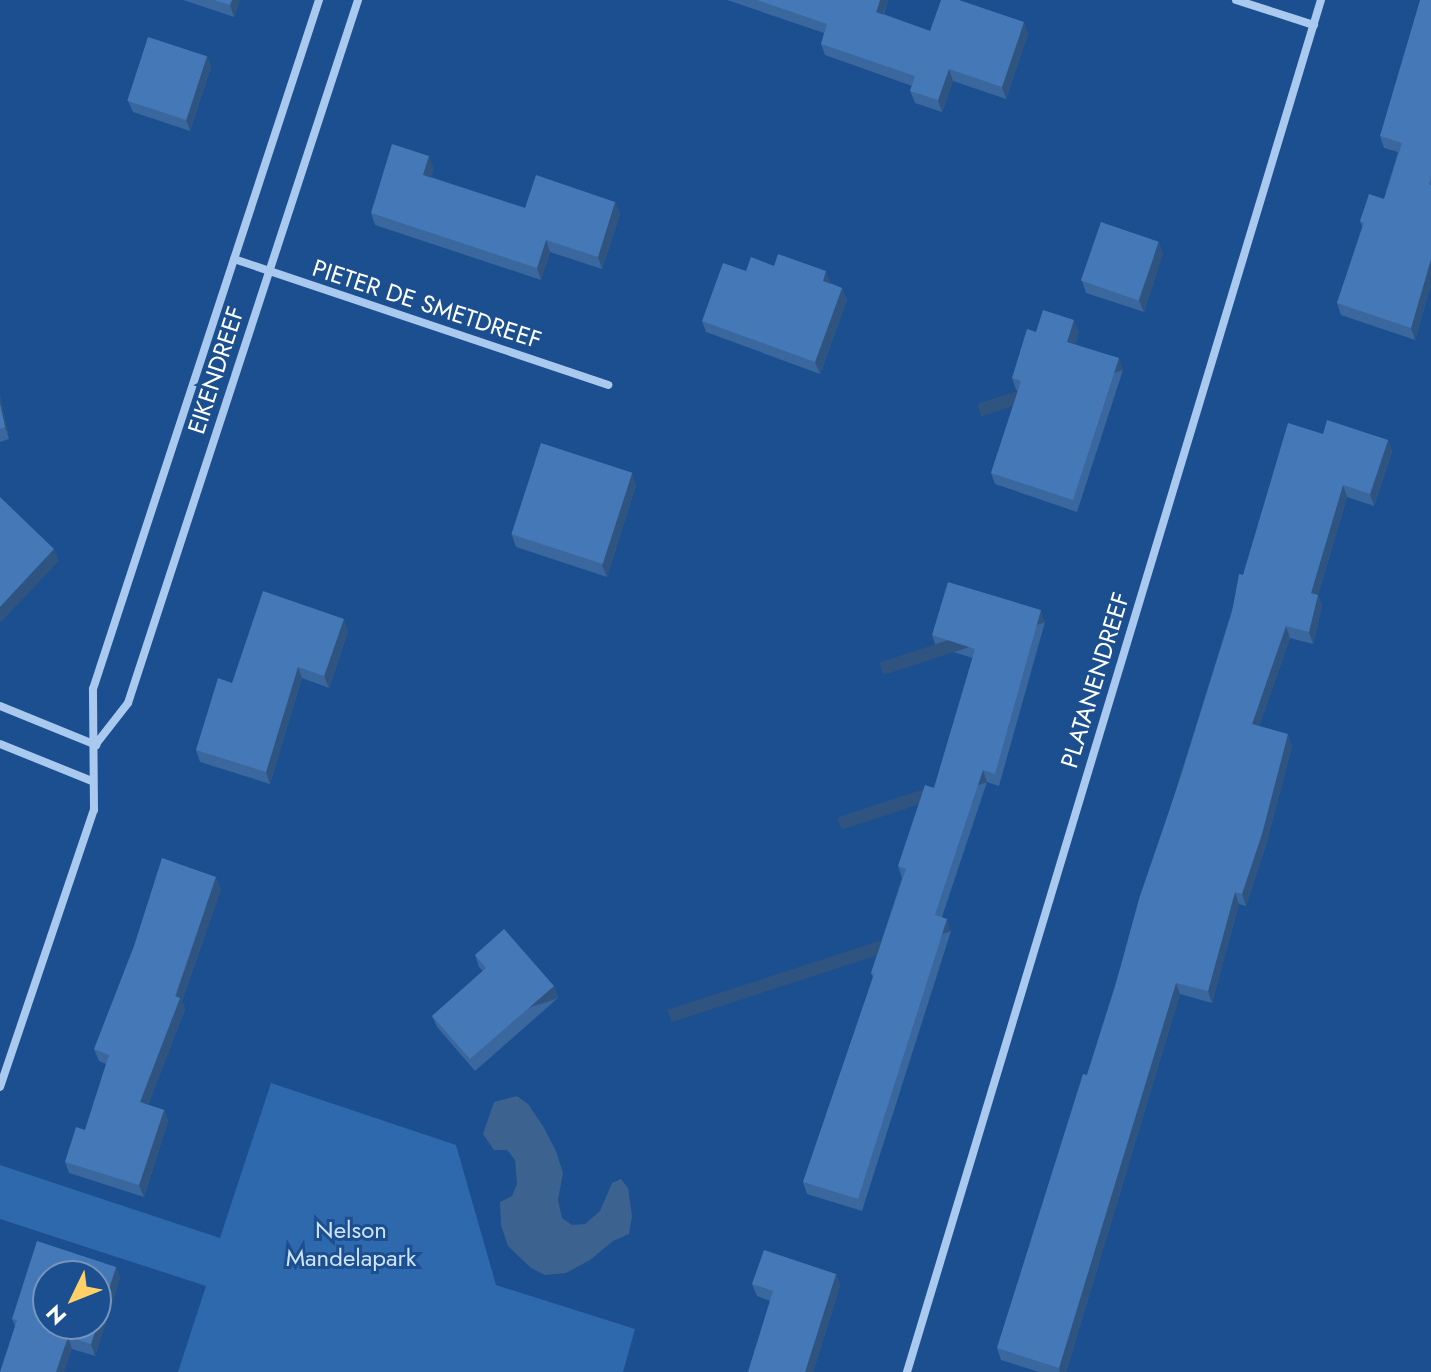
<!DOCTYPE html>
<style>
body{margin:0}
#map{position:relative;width:1431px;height:1372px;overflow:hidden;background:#1b4f8f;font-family:Jost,sans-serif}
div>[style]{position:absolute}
.green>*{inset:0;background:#2e69ad}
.water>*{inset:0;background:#3c6290}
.street>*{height:8px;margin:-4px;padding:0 4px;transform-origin:4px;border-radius:4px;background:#a9c9ee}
.wall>*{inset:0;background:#3a679d}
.shaded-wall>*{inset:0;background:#305480;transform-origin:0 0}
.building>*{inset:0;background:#4478b7;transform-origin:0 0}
span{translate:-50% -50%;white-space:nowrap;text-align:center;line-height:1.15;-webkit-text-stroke:6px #1b4f8f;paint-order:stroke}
.street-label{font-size:24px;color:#fff}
.park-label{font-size:24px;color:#cfe3fa}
.north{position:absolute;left:32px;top:1260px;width:80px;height:80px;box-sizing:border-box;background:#1b4f8f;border:2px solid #7695bc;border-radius:50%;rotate:227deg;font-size:22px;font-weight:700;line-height:32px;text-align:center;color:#fff}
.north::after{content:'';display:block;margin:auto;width:28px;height:36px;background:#ffd166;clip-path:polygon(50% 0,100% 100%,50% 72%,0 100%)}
</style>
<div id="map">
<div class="green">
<i style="clip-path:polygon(271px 1083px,456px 1145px,496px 1285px,635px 1329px,623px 1372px,178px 1372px,206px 1286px,0 1219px,0 1165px,220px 1238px)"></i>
</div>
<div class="water">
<i style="clip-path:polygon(517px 1096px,528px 1104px,543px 1126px,556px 1151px,563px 1173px,558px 1200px,562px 1218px,572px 1225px,585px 1224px,600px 1211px,612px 1183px,621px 1179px,628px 1188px,632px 1216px,629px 1234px,613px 1241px,590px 1260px,566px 1273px,545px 1275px,531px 1268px,508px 1246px,501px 1225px,500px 1202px,512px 1196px,517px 1184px,515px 1160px,507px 1150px,494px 1150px,483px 1134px,494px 1102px)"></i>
</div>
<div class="street">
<i style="left:1236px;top:0;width:82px;rotate:17.8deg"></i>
<i style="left:234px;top:259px;width:395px;rotate:18.6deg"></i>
<i style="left:0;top:706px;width:104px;rotate:22.1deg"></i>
<i style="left:0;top:744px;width:99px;rotate:21.9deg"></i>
<i style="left:96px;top:744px;width:52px;rotate:-52deg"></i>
<i style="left:128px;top:703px;width:740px;rotate:-71.88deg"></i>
<i style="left:0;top:1087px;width:293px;rotate:-71.3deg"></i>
<i style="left:94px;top:810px;width:121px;rotate:-90.5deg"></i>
<i style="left:93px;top:689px;width:725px;rotate:-71.84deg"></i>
<i style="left:907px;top:1372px;width:1433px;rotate:-73.21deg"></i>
</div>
<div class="wall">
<i style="clip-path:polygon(183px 0,240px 0,234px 17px)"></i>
<i style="clip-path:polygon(727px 0,888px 0,884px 14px,930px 31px,1028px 34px,1006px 99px,953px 81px,942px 112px,915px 103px,910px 91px,912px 86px,825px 55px,821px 44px,824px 33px)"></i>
<i style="clip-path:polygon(1431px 0,1431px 285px,1415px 340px,1341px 315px,1337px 303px,1362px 227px,1360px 221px,1384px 199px,1398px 152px,1384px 148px,1380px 136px)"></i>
<i style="clip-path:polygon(207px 56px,211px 67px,190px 131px,133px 112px,128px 101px)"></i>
<i style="clip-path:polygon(434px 168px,431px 177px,525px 208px,615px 202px,620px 214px,602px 269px,550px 252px,541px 280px,375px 225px,371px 213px)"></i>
<i style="clip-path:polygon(1163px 253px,1144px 312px,1086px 293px,1082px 281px)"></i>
<i style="clip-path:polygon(774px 266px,831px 283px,842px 288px,847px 300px,820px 374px,706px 332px,702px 321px,746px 271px)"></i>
<i style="clip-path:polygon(1036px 332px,1079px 332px,1075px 344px,1123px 370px,1077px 512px,995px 484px,991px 473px,1018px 391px,1016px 390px,1012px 378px)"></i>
<i style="clip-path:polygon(0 396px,9px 439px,0 442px)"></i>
<i style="clip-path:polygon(1323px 434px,1388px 440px,1392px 452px,1374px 506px,1347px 497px,1318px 595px,1322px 606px,1313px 644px,1290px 638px,1259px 726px,1292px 746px,1266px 845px,1246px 906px,1239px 904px,1212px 1003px,1180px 994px,1066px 1372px,1039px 1372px,1001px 1360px,997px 1348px,1087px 1075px,1243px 575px)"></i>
<i style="clip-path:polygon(636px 485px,607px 577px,516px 547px,512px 535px)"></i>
<i style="clip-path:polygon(1045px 622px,999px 786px,987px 782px,942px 917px,951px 931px,862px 1211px,807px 1194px,803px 1182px,873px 978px,871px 973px,902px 878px,898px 866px,934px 788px,973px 658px,936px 647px,932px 635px)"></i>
<i style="clip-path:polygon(348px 631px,329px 688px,302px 678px,270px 784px,200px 762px,196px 750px,232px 683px)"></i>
<i style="clip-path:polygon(221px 889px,182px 1001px,185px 1009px,148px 1105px,164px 1110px,168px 1121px,144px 1197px,69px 1173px,65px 1162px,85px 1130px,106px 1064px,99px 1061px,94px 1049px)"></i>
<i style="clip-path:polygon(475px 955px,554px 986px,558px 998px,475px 1071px,437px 1027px,432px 1016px,483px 971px,479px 967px)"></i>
<i style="clip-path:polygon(116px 1267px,120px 1278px,95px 1356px,72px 1349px,15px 1326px,12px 1319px)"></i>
<i style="clip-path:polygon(836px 1274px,840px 1286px,813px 1372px,748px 1372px,770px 1301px,757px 1296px,752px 1284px)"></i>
</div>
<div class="shaded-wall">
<i style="clip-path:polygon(232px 0,240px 0,234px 17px,230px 5px)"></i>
<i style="clip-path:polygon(880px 0,888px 0,880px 24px,876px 12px)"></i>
<i style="clip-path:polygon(1024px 22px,1028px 34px,1006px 99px,1002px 87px)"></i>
<i style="clip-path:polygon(207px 56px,211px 67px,190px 131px,186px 119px)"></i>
<i style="clip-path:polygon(949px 69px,953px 81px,942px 112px,938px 100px)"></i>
<i style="clip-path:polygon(429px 156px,434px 168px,428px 187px,423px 175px)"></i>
<i style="clip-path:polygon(615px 202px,620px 214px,602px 269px,598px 257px)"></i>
<i style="clip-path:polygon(546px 240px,550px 252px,541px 280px,537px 268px)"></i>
<i style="clip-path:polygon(1159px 242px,1163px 253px,1144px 312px,1139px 300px)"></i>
<i style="clip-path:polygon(1431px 259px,1431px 285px,1415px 340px,1411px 328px)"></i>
<i style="clip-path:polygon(826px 271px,831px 283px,827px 292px,823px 281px)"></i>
<i style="clip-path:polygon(842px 288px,847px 300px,820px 374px,815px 362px)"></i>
<i style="clip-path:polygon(1074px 320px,1079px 332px,1072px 354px,1067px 342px)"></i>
<i style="left:1119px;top:358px;width:13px;height:149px;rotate:72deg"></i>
<i style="clip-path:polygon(0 396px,9px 439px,5px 427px,0 404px)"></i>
<i style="clip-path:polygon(1388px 440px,1392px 452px,1374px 506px,1370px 494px)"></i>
<i style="clip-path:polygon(632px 473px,636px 485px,607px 577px,602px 565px)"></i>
<i style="clip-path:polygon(1343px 485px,1347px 497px,1318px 595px,1322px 606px,1313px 644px,1309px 632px,1311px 593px)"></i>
<i style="clip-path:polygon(54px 549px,59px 561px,0 623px,0 607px)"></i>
<i style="left:1041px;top:610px;width:13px;height:170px;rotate:72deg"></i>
<i style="clip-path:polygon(344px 619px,348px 631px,329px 688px,324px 676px)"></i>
<i style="clip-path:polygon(1286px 626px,1290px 638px,1256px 735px,1252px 724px)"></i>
<i style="clip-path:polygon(298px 667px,302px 678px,270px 784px,266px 772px)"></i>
<i style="clip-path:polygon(1288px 734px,1292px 746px,1266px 845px,1246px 906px,1242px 894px)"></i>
<i style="left:983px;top:770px;width:13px;height:153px;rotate:72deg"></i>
<i style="clip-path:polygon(216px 877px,221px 889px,182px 1001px,185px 1009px,145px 1114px,140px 1102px)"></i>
<i style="clip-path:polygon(1235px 892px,1239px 904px,1212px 1003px,1208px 991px)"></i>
<i style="left:947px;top:919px;width:13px;height:294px;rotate:72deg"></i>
<i style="clip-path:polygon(1176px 983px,1180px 994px,1066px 1372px,1060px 1372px,1059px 1368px)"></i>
<i style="left:554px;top:986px;width:13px;height:111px;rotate:72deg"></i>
<i style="clip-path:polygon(164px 1110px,168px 1121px,144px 1197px,139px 1185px)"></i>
<i style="clip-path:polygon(116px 1267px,120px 1278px,95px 1356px,91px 1344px)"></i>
<i style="clip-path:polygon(836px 1274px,840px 1286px,813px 1372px,805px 1372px)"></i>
<i style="clip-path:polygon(68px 1337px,72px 1349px,64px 1372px,56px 1372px)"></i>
</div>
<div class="building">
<i style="clip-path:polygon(214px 0,232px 0,230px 5px)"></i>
<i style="clip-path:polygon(757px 0,880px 0,876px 12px,930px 31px,941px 0,959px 0,1024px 22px,1002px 87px,949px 69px,938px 100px,910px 91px,915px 76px,821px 44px,827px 24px)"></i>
<i style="clip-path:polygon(1420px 0,1431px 0,1431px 176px,1429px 185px,1431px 185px,1431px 259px,1411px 328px,1337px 303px,1364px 223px,1360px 221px,1369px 194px,1384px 199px,1402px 143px,1380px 136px)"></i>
<i style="left:148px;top:37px;width:62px;height:67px;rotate:18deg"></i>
<i style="clip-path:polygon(392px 144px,429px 156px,423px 175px,525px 208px,536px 175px,615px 202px,598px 257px,546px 240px,537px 268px,371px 213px)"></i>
<i style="left:1101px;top:222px;width:61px;height:62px;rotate:19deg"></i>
<i style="clip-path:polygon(778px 254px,826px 271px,823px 281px,842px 288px,815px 362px,702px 321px,723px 263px,746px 271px,751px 257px,774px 266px)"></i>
<i style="clip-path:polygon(1043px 310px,1074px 320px,1067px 342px,1119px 358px,1073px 500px,991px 473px,1021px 381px,1012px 378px,1027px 329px,1036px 332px)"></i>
<i style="clip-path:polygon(0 404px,5px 427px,0 429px)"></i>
<i style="clip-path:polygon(1327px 420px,1388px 440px,1370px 494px,1343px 485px,1311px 593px,1318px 595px,1309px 632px,1286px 626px,1252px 724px,1288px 734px,1262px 834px,1242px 894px,1235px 892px,1208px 991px,1176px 983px,1059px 1368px,997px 1348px,1083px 1074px,1087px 1075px,1115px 987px,1139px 899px,1181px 776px,1232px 612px,1239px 574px,1243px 575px,1288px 423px,1323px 434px)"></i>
<i style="left:541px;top:443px;width:96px;height:96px;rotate:18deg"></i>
<i style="clip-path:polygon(0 497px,54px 549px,0 607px)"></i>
<i style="clip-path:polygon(948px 582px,1041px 610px,995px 774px,983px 770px,935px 915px,947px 919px,858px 1199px,803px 1182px,874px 974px,871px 973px,906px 869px,898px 866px,925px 785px,934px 788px,975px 649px,932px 635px)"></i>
<i style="clip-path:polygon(263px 591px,344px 619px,324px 676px,298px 667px,266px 772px,196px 750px,218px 678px,232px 683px)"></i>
<i style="clip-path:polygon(162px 858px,216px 877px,175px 996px,180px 998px,140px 1102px,164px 1110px,139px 1185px,65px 1162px,76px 1127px,85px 1130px,109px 1055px,94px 1049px,134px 946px)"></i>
<i style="clip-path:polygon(504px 929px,554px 986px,470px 1059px,432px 1016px,486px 968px,475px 955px)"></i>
<i style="clip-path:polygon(evenodd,37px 1241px,116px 1267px,91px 1344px,68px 1337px,56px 1372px,0 1372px,17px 1320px,12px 1319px,37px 1241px,48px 1276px,96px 1276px,96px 1324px,48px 1324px,48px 1276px)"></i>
<i style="clip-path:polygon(764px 1250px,836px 1274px,805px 1372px,748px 1372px,773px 1291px,752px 1284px)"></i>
</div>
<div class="street-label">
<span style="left:427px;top:304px;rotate:18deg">PIETER DE SMETDREEF</span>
<span style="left:216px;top:370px;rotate:-72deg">EIKENDREEF</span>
<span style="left:1095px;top:680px;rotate:-73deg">PLATANENDREEF</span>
</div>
<div class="park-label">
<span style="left:351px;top:1244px">Nelson<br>Mandelapark</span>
</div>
<div class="north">N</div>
</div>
